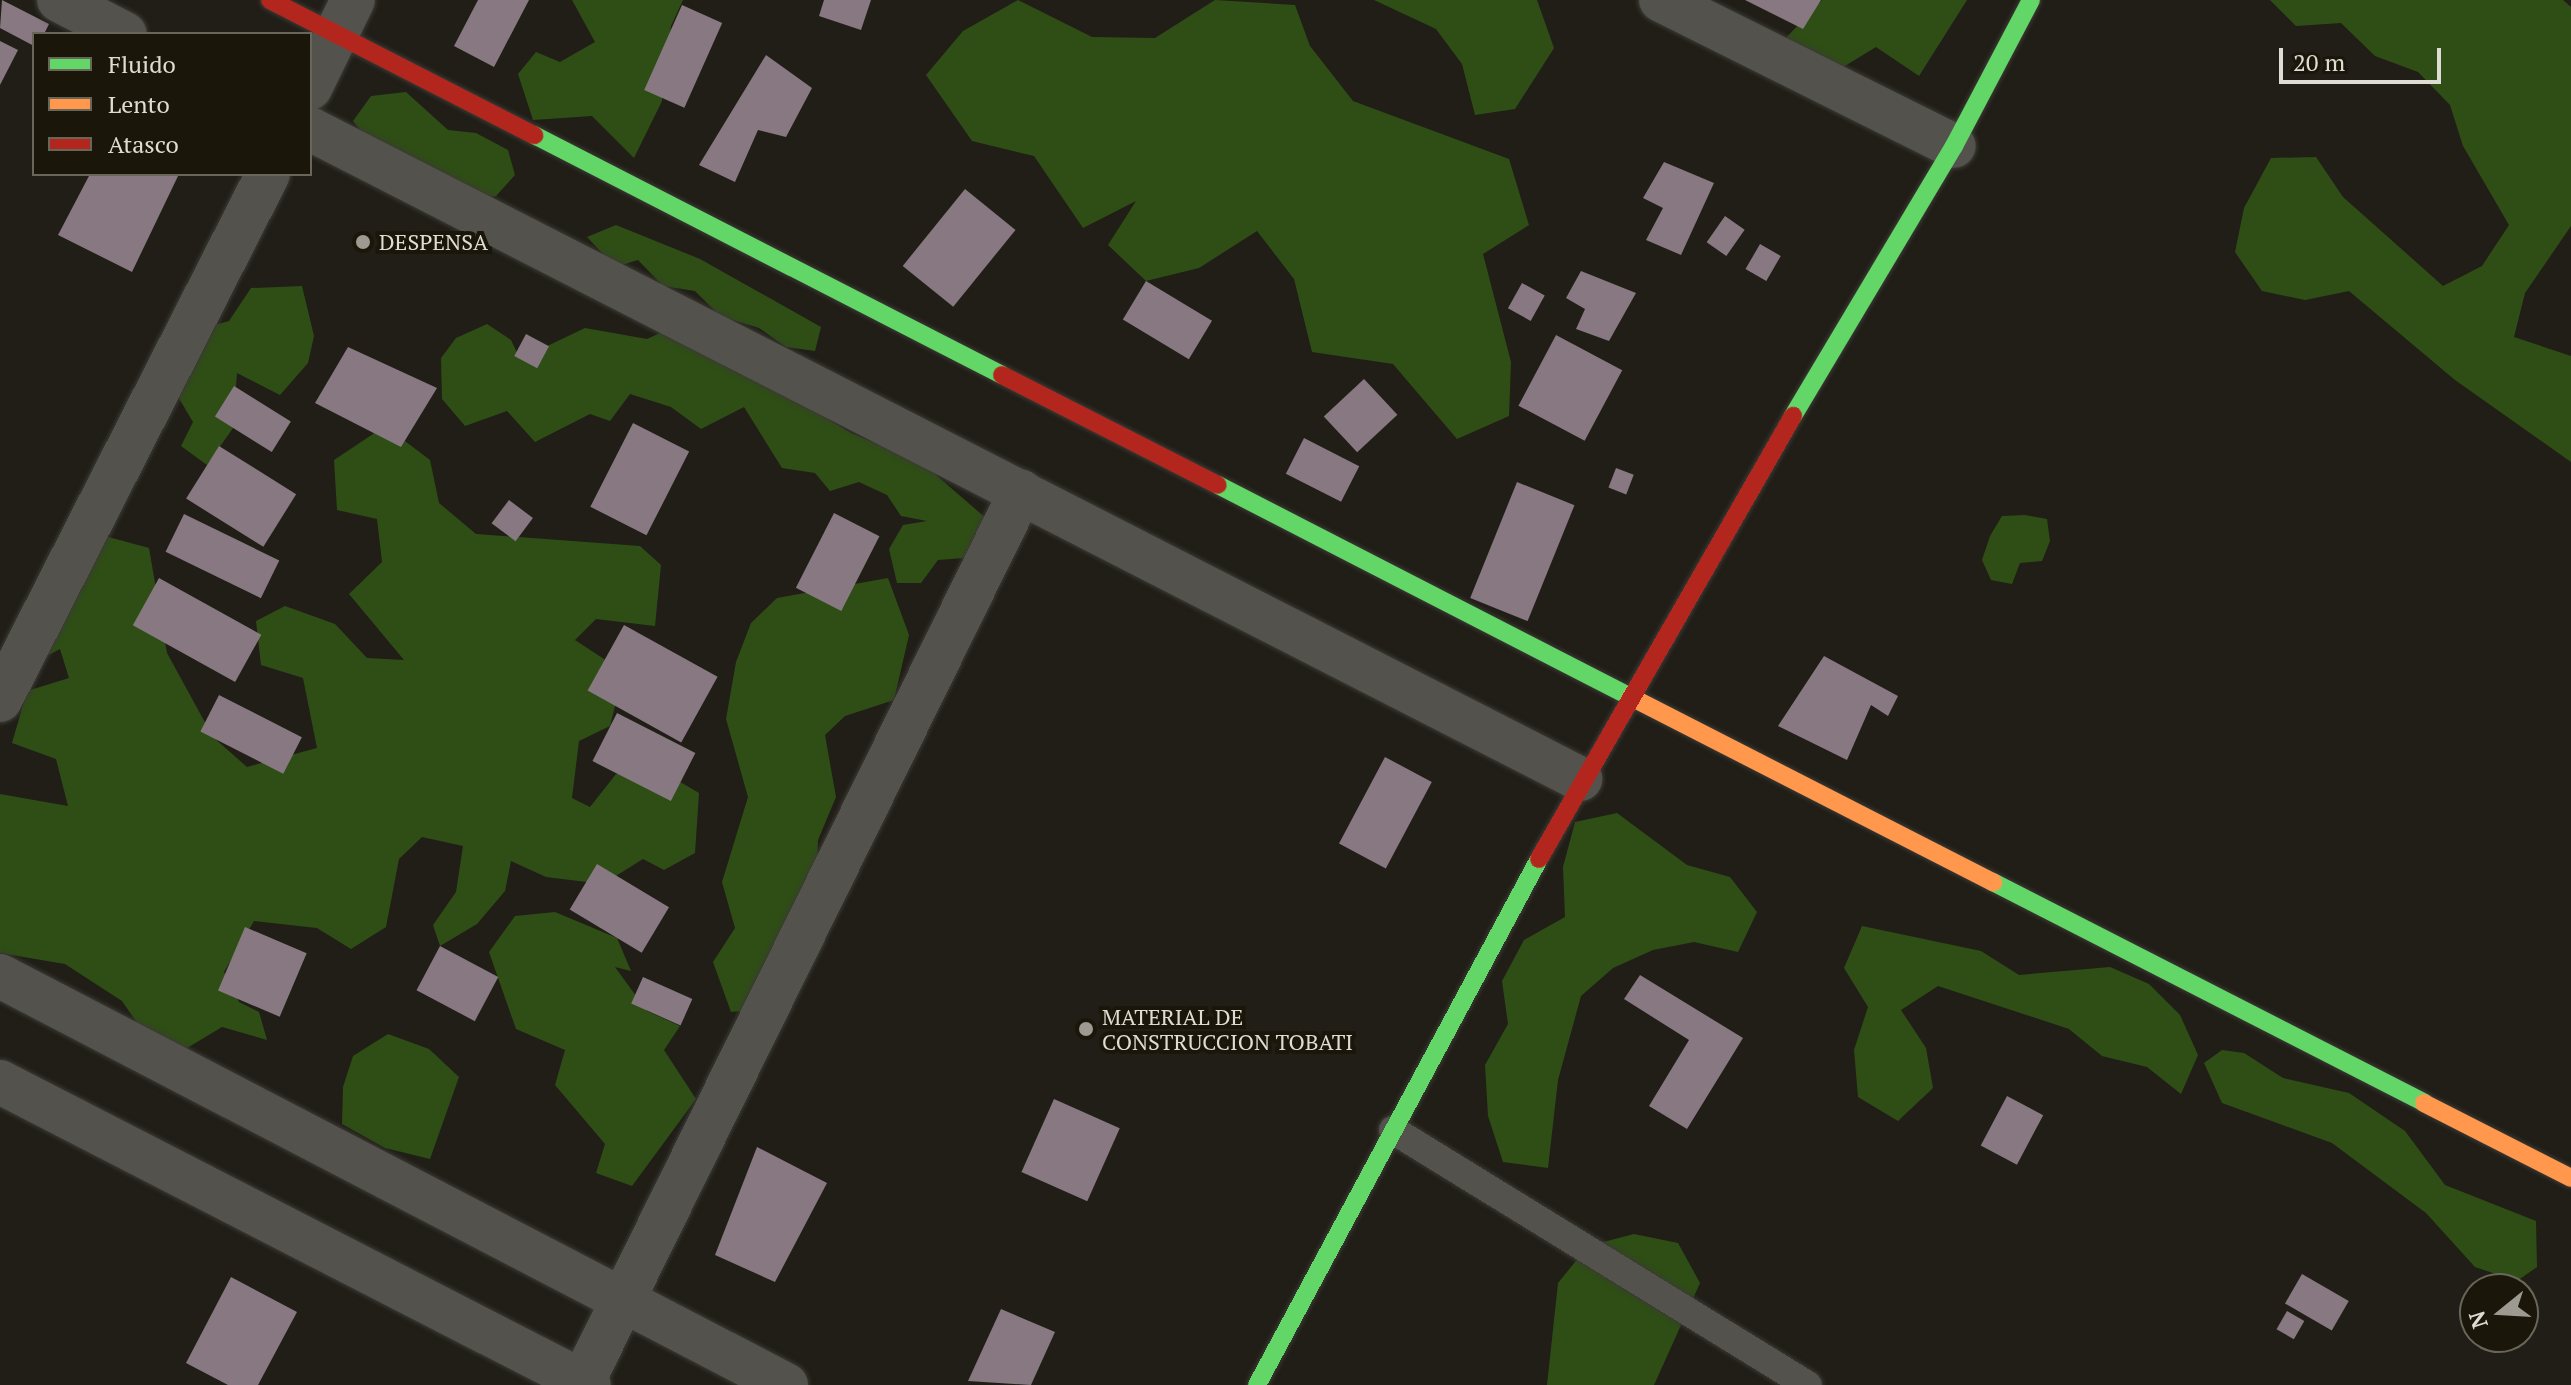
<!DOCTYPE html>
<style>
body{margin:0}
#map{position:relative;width:2571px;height:1385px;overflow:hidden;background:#201e17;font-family:"PT Serif",serif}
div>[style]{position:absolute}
.forest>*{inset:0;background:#2f4e16}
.building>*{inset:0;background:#877881;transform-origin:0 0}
.roads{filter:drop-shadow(0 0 2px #3c3a35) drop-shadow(0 0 2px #3c3a35)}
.lane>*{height:28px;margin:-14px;padding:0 14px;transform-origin:14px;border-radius:14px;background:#53524c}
.street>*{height:44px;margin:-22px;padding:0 22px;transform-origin:22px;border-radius:22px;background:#53524c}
.fast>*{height:18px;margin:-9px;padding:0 9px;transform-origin:9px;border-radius:9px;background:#63d668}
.slow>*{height:18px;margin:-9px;padding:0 9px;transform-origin:9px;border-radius:9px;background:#ff974d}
.jam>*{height:18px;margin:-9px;padding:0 9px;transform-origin:9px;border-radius:9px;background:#b3261e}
.dots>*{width:22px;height:22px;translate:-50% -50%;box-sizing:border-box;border:4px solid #1a170a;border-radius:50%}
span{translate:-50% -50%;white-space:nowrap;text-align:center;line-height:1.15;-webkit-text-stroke:8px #1a170a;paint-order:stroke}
.poi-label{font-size:22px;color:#dedcd3}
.left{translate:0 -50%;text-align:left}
.legend{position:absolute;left:32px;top:32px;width:280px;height:144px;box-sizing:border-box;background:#1a170a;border:2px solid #68665a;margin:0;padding:10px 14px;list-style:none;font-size:24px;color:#dedcd3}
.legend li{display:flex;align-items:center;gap:16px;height:40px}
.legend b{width:40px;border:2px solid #68665a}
.north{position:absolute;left:2459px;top:1273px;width:80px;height:80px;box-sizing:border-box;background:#1a170a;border:2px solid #68665a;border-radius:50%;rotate:252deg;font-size:22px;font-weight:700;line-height:32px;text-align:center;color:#dedcd3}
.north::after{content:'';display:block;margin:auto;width:28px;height:36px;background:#9c9a91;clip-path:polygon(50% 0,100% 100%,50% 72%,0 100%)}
.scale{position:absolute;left:2279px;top:48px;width:162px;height:36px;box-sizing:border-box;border:4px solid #dedcd3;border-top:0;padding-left:10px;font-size:24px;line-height:28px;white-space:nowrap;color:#dedcd3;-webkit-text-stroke:6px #1a170a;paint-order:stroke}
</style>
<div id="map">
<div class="forest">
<i style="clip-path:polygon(572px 0,683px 0,671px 26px,662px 101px,634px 158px,592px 116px,533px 120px,518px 74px,536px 52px,560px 62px,595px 42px)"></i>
<i style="clip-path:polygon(1018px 0,1092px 37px,1155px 38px,1215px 0,1295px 5px,1310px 46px,1353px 101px,1509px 159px,1529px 225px,1483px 254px,1511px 362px,1509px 416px,1457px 439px,1393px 364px,1312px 352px,1294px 279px,1257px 231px,1199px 268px,1146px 281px,1108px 245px,1136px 201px,1083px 228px,1034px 156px,972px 141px,926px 75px,963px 31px)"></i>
<i style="clip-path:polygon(1374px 0,1537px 0,1554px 48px,1515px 109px,1475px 115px,1462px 64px,1436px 29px)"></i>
<i style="clip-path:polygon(1822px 0,1967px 0,1919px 76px,1876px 47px,1830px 75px,1782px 42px)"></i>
<i style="clip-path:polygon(2270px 0,2563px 0,2571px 7px,2571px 226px,2525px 293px,2514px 337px,2571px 356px,2571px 462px,2455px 380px,2349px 291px,2305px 300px,2262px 291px,2235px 252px,2244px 208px,2271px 158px,2316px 157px,2343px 197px,2443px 286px,2482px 266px,2509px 225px,2463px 146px,2450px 105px,2418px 72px,2375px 56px,2341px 23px,2296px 26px)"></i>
<i style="clip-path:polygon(406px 92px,448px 130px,476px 133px,508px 150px,515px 175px,496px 196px,466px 202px,428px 178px,408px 154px,382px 156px,353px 121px,371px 96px)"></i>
<i style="clip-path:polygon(616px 225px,700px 259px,821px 327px,815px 351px,786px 347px,759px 328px,720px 316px,695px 291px,663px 286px,638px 260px,615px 267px,587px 237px)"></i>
<i style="clip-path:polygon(302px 286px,314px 336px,308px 363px,280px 395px,237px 373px,233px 428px,207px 465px,181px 446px,193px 422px,168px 380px,200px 329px,229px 321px,251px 288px)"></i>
<i style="clip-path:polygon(487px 324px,511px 340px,520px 359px,585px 328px,647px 339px,675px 326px,851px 433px,921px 462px,988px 520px,964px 558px,938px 560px,921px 583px,897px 583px,889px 549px,903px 525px,927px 521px,901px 516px,887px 495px,859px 482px,830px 491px,815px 473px,782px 468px,744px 407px,701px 429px,671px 407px,630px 394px,610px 421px,590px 414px,535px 442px,507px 411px,465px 426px,442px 399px,441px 358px,456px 338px)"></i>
<i style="clip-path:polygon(385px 426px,430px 460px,439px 503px,476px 534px,640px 546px,661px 565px,655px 626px,596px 619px,575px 640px,610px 663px,621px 682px,610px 726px,579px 741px,572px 798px,590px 807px,616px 774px,653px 766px,699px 793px,695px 853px,664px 870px,643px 859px,603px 884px,546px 877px,511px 861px,505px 891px,477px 924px,440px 946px,433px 925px,456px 892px,463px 846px,422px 837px,399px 859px,386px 927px,351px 949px,317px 928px,254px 921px,224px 972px,239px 1002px,259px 1012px,267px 1040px,222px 1027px,182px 1051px,146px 1036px,122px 1001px,65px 964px,0 953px,0 794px,68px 806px,56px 759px,12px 743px,27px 691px,69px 678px,60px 649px,41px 659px,101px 535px,149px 548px,167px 653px,213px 737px,247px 767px,317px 748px,303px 678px,261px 665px,256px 621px,285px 606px,335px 624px,367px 658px,404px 660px,349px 594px,382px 562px,377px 519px,337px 510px,334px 460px)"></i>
<i style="clip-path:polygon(2025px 515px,2047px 519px,2050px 541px,2042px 561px,2020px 563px,2012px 584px,1991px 580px,1982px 560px,1990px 536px,2002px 516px)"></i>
<i style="clip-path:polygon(888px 578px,909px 635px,894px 700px,845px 716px,825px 735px,836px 797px,818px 840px,814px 946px,793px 1006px,731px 1012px,713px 962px,735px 928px,722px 882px,748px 797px,726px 719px,736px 662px,751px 623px,777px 598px)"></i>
<i style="clip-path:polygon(1617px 813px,1687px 865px,1730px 877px,1757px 912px,1738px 952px,1694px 942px,1653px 950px,1613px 968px,1581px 996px,1558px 1080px,1548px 1168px,1503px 1162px,1488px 1116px,1485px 1065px,1508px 1024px,1502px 981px,1524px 940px,1565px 917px,1563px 867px,1575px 822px)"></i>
<i style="clip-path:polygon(555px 912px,617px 938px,631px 971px,615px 967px,647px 1011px,680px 1026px,664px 1050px,696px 1099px,632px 1186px,596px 1173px,605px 1144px,555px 1085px,565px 1050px,516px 1029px,489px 952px,515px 916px)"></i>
<i style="clip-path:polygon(1862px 926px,1981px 951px,2019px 975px,2110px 967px,2149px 984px,2180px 1015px,2198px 1055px,2181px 1094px,2147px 1067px,2102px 1056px,2069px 1029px,1938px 986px,1901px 1010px,1926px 1048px,1933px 1088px,1898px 1121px,1858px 1097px,1854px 1050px,1868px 1007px,1844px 968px)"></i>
<i style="clip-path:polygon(388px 1034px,429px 1049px,459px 1077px,430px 1159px,385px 1148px,342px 1124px,343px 1087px,353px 1056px)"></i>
<i style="clip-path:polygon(2222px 1050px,2244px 1053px,2283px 1078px,2349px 1093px,2405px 1131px,2445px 1185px,2536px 1221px,2537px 1267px,2517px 1281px,2475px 1267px,2426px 1213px,2332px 1143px,2222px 1103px,2204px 1063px)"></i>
<i style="clip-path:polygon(1634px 1234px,1678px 1243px,1700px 1283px,1654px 1385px,1547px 1385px,1558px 1283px,1588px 1246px)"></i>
</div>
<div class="building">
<i style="clip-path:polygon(2px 0,49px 24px,44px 34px,34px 34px,34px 46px,0 28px)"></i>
<i style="clip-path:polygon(478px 0,529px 0,494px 67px,454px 46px)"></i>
<i style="clip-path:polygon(824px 0,871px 0,861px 30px,819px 16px)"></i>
<i style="clip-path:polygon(1745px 0,1821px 0,1803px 29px)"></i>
<i style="left:682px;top:5px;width:44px;height:93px;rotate:24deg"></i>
<i style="clip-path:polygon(0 41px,18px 50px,0 85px)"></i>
<i style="clip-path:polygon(766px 55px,812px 88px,786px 137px,758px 130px,735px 182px,699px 165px)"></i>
<i style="clip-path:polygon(1664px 162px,1714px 183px,1681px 255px,1646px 240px,1663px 208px,1643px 198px)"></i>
<i style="clip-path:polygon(90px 174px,179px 174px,132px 272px,58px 235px)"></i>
<i style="left:965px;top:189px;width:65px;height:99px;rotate:39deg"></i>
<i style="left:1725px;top:216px;width:24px;height:32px;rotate:35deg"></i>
<i style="left:1760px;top:244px;width:24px;height:29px;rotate:30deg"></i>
<i style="clip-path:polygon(1581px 271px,1636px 293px,1609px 341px,1576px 329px,1585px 309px,1566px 298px)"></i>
<i style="left:1146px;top:281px;width:77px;height:45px;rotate:31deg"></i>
<i style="left:1522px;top:283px;width:26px;height:29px;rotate:29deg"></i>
<i style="left:526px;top:334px;width:26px;height:25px;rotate:28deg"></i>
<i style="left:1556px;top:335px;width:75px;height:80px;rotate:28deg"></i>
<i style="clip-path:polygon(348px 347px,437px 388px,401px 447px,315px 403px)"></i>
<i style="left:1364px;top:379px;width:49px;height:55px;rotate:47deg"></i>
<i style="left:234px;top:386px;width:67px;height:36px;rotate:32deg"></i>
<i style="left:633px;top:423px;width:63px;height:94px;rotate:27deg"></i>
<i style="left:1304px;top:438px;width:62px;height:40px;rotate:27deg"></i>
<i style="left:219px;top:446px;width:91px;height:62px;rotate:32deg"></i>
<i style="left:1616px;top:468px;width:19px;height:21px;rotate:21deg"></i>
<i style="left:1517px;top:482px;width:62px;height:125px;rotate:22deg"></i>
<i style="left:509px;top:500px;width:30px;height:29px;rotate:37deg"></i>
<i style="left:834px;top:513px;width:51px;height:84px;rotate:27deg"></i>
<i style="left:184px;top:514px;width:106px;height:42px;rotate:26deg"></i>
<i style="left:159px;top:578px;width:117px;height:54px;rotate:29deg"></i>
<i style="left:624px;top:625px;width:107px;height:75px;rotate:29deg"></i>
<i style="clip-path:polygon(1824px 656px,1898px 696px,1888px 716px,1871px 705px,1847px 760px,1778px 726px)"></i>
<i style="left:219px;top:695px;width:93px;height:41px;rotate:27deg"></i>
<i style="left:617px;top:713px;width:88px;height:54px;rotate:27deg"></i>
<i style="left:1385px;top:757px;width:53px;height:98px;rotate:28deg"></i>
<i style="left:597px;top:864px;width:84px;height:53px;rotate:31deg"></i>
<i style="left:245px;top:927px;width:67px;height:69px;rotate:23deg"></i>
<i style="left:440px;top:946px;width:66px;height:50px;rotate:28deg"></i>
<i style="clip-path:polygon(1640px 975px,1743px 1038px,1687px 1129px,1649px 1106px,1689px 1040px,1624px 999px)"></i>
<i style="left:643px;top:977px;width:54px;height:29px;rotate:24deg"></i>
<i style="left:2007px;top:1096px;width:41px;height:56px;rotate:28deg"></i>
<i style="left:1054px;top:1099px;width:72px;height:80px;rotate:24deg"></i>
<i style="clip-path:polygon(757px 1147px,827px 1183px,775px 1282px,715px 1255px)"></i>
<i style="left:2302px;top:1274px;width:54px;height:34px;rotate:30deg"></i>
<i style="clip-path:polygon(231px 1277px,297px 1312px,258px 1385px,228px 1385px,186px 1363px)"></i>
<i style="clip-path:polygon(1001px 1309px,1055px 1332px,1031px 1385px,968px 1381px)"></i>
<i style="left:2287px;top:1311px;width:20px;height:21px;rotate:30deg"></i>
</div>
<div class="roads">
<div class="lane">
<i style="left:1393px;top:1130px;width:487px;rotate:31.6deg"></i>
</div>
<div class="street">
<i style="left:59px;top:0;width:74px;rotate:27.3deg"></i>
<i style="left:1661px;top:0;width:327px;rotate:26.5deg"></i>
<i style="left:310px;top:88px;width:98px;rotate:-64deg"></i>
<i style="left:310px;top:129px;width:1427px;rotate:27.1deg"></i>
<i style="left:0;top:700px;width:590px;rotate:-63deg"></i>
<i style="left:0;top:976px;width:886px;rotate:27.49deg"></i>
<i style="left:0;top:1082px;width:662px;rotate:27.22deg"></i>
<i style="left:581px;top:1385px;width:996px;rotate:-63.77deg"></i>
</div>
<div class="fast">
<i style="left:534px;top:135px;width:526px;rotate:27.15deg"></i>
<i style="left:1793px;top:416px;width:314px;rotate:-59.2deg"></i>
<i style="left:1954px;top:146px;width:165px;rotate:-62.2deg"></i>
<i style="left:1218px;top:485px;width:464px;rotate:27.2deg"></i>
<i style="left:1993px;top:882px;width:484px;rotate:27.1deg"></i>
<i style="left:1257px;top:1385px;width:597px;rotate:-61.8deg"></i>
</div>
<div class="slow">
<i style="left:1631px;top:697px;width:407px;rotate:27.1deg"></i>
<i style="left:2424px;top:1103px;width:165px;rotate:27deg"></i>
</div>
<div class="jam">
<i style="left:270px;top:0;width:297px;rotate:27.1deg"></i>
<i style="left:1002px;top:375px;width:242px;rotate:27deg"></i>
<i style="left:1539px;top:859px;width:511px;rotate:-60.17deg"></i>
</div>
</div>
<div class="dots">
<i style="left:363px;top:242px;background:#9c9a91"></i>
<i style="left:1086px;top:1029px;background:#9c9a91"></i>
</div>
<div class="poi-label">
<span class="left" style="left:379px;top:242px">DESPENSA</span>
<span class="left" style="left:1102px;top:1029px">MATERIAL DE<br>CONSTRUCCION TOBATI</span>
</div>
<ul class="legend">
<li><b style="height:10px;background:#63d668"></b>Fluido</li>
<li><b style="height:10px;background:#ff974d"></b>Lento</li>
<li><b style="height:10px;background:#b3261e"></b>Atasco</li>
</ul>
<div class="north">N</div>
<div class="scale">20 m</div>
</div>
